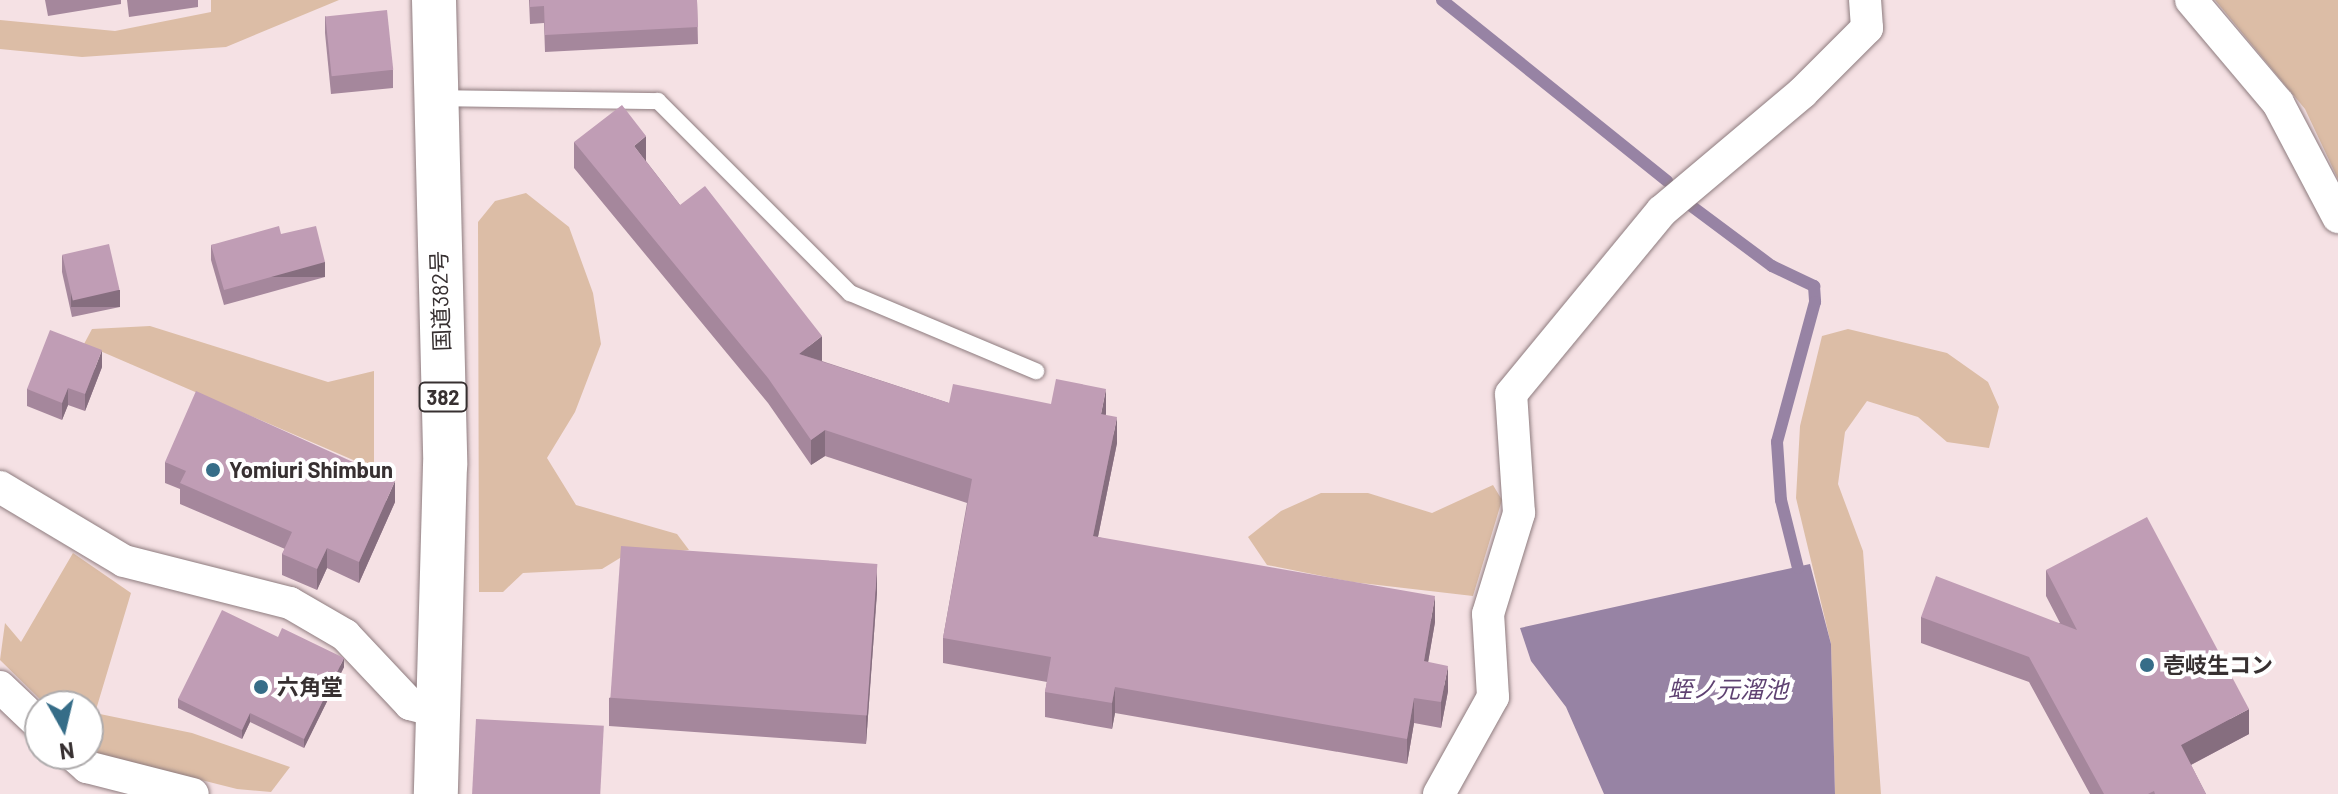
<!DOCTYPE html>
<meta charset="utf-8">
<style>
body{margin:0}
#map{position:relative;width:2338px;height:794px;overflow:hidden;background:#f5e1e4;font-family:Barlow,"Noto Sans JP",sans-serif}
div>[style]{position:absolute}
.green>*{inset:0;background:#dcbda6}
.water>*{inset:0;background:#9783a4}
.stream>*{height:12px;margin:-6px;padding:0 6px;transform-origin:6px;border-radius:6px;background:#9783a4}
.roads{filter:drop-shadow(0 0 2px #8e7c7f) drop-shadow(0 0 2px #8e7c7f)}
.lane>*{height:16px;margin:-8px;padding:0 8px;transform-origin:8px;border-radius:8px;background:#fff}
.street>*{height:32px;margin:-16px;padding:0 16px;transform-origin:16px;border-radius:16px;background:#fff}
.highway>*{height:44px;margin:-22px;padding:0 22px;transform-origin:22px;border-radius:22px;background:#fff}
.wall>*{inset:0;background:#a5879c}
.shaded-wall>*{inset:0;background:#866e7f;transform-origin:0 0}
.building>*{inset:0;background:#c09db5;transform-origin:0 0}
.dots>*{width:22px;height:22px;translate:-50% -50%;box-sizing:border-box;border:4px solid #fff;border-radius:50%}
span{translate:-50% -50%;white-space:nowrap;text-align:center;line-height:1.15;-webkit-text-stroke:8px #fff;paint-order:stroke}
.shield-label span{padding:2px 6px;background:#fff;border:2px solid;border-radius:6px;-webkit-text-stroke-width:0}
.shield-label{font-size:20px;color:#373031;font-weight:700}
.street-label{font-size:22px;color:#373031}
.poi-label{font-size:22px;color:#373031;font-weight:700}
.left{translate:0 -50%;text-align:left}
.water-label{font-size:24px;color:#5f4272;font-style:italic}
.north{position:absolute;left:24px;top:690px;width:80px;height:80px;box-sizing:border-box;background:#fff;border:2px solid #afacad;border-radius:50%;rotate:172deg;font-size:22px;font-weight:700;line-height:32px;text-align:center;color:#373031}
.north::after{content:'';display:block;margin:auto;width:28px;height:36px;background:#366d88;clip-path:polygon(50% 0,100% 100%,50% 72%,0 100%)}
</style>
<div id="map">
<div class="green">
<i style="clip-path:polygon(211px 0,339px 0,226px 47px,82px 57px,0 49px,0 20px,115px 31px,211px 12px)"></i>
<i style="clip-path:polygon(2215px 0,2338px 0,2338px 179px,2305px 109px)"></i>
<i style="clip-path:polygon(526px 193px,569px 227px,593px 293px,601px 344px,575px 412px,547px 458px,576px 505px,677px 534px,689px 550px,620px 558px,602px 569px,523px 573px,503px 592px,479px 592px,478px 222px,495px 201px)"></i>
<i style="clip-path:polygon(150px 326px,328px 382px,374px 371px,374px 469px,84px 344px,92px 329px)"></i>
<i style="clip-path:polygon(1848px 329px,1947px 353px,1988px 382px,1999px 407px,1989px 448px,1947px 442px,1918px 417px,1867px 401px,1845px 432px,1838px 484px,1863px 551px,1881px 794px,1835px 794px,1831px 644px,1796px 498px,1800px 426px,1822px 336px)"></i>
<i style="clip-path:polygon(1493px 485px,1502px 500px,1473px 596px,1352px 582px,1267px 565px,1248px 537px,1281px 511px,1321px 493px,1368px 493px,1432px 513px)"></i>
<i style="clip-path:polygon(73px 553px,131px 593px,95px 713px,192px 733px,290px 767px,271px 792px,237px 789px,94px 753px,88px 746px,88px 706px,47px 706px,0 660px,5px 623px,21px 642px)"></i>
</div>
<div class="water">
<i style="clip-path:polygon(1810px 564px,1831px 644px,1835px 794px,1604px 794px,1566px 707px,1531px 661px,1520px 628px)"></i>
</div>
<div class="stream">
<i style="left:1442px;top:0;width:289px;rotate:38.8deg"></i>
<i style="left:1686px;top:202px;width:107px;rotate:36.7deg"></i>
<i style="left:1772px;top:266px;width:47px;rotate:25.5deg"></i>
<i style="left:1814px;top:286px;width:16px;rotate:86deg"></i>
<i style="left:1815px;top:302px;width:145px;rotate:105.2deg"></i>
<i style="left:1777px;top:442px;width:58px;rotate:86.1deg"></i>
<i style="left:1781px;top:500px;width:70px;rotate:76deg"></i>
</div>
<div class="roads">
<div class="lane">
<i style="left:437px;top:98px;width:221px;rotate:0.8deg"></i>
<i style="left:658px;top:101px;width:272px;rotate:45deg"></i>
<i style="left:850px;top:293px;width:202px;rotate:22.8deg"></i>
</div>
<div class="street">
<i style="left:2191px;top:0;width:135px;rotate:49.8deg"></i>
<i style="left:2278px;top:103px;width:129px;rotate:62.2deg"></i>
<i style="left:0;top:487px;width:144px;rotate:30.8deg"></i>
<i style="left:124px;top:561px;width:171px;rotate:14.2deg"></i>
<i style="left:290px;top:603px;width:64px;rotate:30.2deg"></i>
<i style="left:345px;top:635px;width:95px;rotate:46.7deg"></i>
<i style="left:410px;top:704px;width:31px;rotate:15deg"></i>
<i style="left:0;top:687px;width:55px;rotate:43.5deg"></i>
<i style="left:72px;top:754px;width:20px;rotate:41deg"></i>
<i style="left:87px;top:767px;width:109px;rotate:14.3deg"></i>
<i style="left:1439px;top:794px;width:111px;rotate:-60.9deg"></i>
<i style="left:1493px;top:697px;width:83px;rotate:-93.4deg"></i>
<i style="left:1488px;top:614px;width:106px;rotate:-72.9deg"></i>
<i style="left:1519px;top:513px;width:119px;rotate:-93.8deg"></i>
<i style="left:1511px;top:394px;width:237px;rotate:-50.5deg"></i>
<i style="left:1662px;top:211px;width:183px;rotate:-40.1deg"></i>
<i style="left:1802px;top:93px;width:92px;rotate:-45deg"></i>
<i style="left:1867px;top:28px;width:28px;rotate:-94deg"></i>
</div>
<div class="highway">
<i style="left:434px;top:0;width:465px;rotate:88.6deg"></i>
<i style="left:445px;top:465px;width:329px;rotate:91.6deg"></i>
</div>
</div>
<div class="wall">
<i style="clip-path:polygon(45px 0,121px 0,121px 4px,48px 16px)"></i>
<i style="clip-path:polygon(127px 0,198px 0,198px 7px,129px 17px)"></i>
<i style="clip-path:polygon(529px 0,697px 0,698px 44px,545px 52px,544px 23px,530px 24px)"></i>
<i style="clip-path:polygon(325px 16px,393px 70px,393px 88px,331px 94px,325px 33px)"></i>
<i style="clip-path:polygon(574px 142px,646px 161px,680px 205px,822px 361px,949px 403px,1106px 415px,1117px 443px,1098px 537px,1435px 622px,1428px 662px,1448px 691px,1441px 728px,1414px 723px,1407px 764px,1115px 713px,1112px 729px,1045px 717px,1045px 692px,1047px 682px,943px 663px,943px 638px,967px 503px,825px 456px,811px 465px,768px 403px,574px 168px)"></i>
<i style="clip-path:polygon(281px 234px,325px 277px,224px 305px,211px 260px,211px 245px)"></i>
<i style="clip-path:polygon(62px 255px,120px 307px,72px 317px,62px 272px)"></i>
<i style="clip-path:polygon(102px 367px,85px 411px,68px 405px,62px 420px,27px 406px,27px 389px)"></i>
<i style="clip-path:polygon(165px 462px,395px 502px,359px 583px,327px 568px,317px 590px,282px 575px,282px 554px,285px 549px,180px 504px,180px 489px,165px 483px)"></i>
<i style="clip-path:polygon(2046px 570px,2249px 734px,2191px 765px,2206px 794px,2090px 794px,2029px 682px,1921px 643px,1921px 617px,2060px 623px,2046px 596px)"></i>
<i style="clip-path:polygon(877px 592px,866px 744px,609px 726px,609px 698px)"></i>
<i style="clip-path:polygon(278px 637px,344px 667px,304px 748px,250px 722px,242px 739px,178px 708px,178px 699px)"></i>
</div>
<div class="shaded-wall">
<i style="clip-path:polygon(646px 136px,646px 162px,634px 146px)"></i>
<i style="left:325px;top:262px;width:15px;height:105px;rotate:90deg"></i>
<i style="left:120px;top:290px;width:17px;height:49px;rotate:90deg"></i>
<i style="clip-path:polygon(822px 336px,822px 361px,799px 354px)"></i>
<i style="clip-path:polygon(102px 350px,102px 367px,85px 411px,85px 394px)"></i>
<i style="clip-path:polygon(68px 388px,68px 405px,62px 420px,62px 403px)"></i>
<i style="clip-path:polygon(1106px 389px,1106px 414px,1101px 440px,1101px 414px)"></i>
<i style="clip-path:polygon(1117px 417px,1117px 443px,1093px 561px,1093px 536px)"></i>
<i style="clip-path:polygon(825px 430px,825px 456px,811px 465px,811px 440px)"></i>
<i style="clip-path:polygon(395px 481px,395px 502px,359px 583px,359px 562px)"></i>
<i style="clip-path:polygon(327px 548px,327px 568px,317px 590px,317px 569px)"></i>
<i style="clip-path:polygon(877px 564px,877px 592px,866px 744px,866px 716px)"></i>
<i style="clip-path:polygon(1435px 596px,1435px 622px,1424px 686px,1424px 661px)"></i>
<i style="clip-path:polygon(344px 658px,344px 667px,304px 748px,304px 739px)"></i>
<i style="clip-path:polygon(1448px 666px,1448px 691px,1441px 728px,1441px 702px)"></i>
<i style="clip-path:polygon(1115px 687px,1115px 713px,1112px 729px,1112px 703px)"></i>
<i style="clip-path:polygon(1414px 698px,1414px 723px,1407px 764px,1407px 739px)"></i>
<i style="clip-path:polygon(2249px 709px,2249px 734px,2181px 770px,2181px 745px)"></i>
<i style="clip-path:polygon(250px 713px,250px 722px,242px 739px,242px 730px)"></i>
</div>
<div class="building">
<i style="clip-path:polygon(530px 0,697px 0,698px 27px,545px 35px,544px 6px,530px 7px)"></i>
<i style="left:387px;top:10px;width:60px;height:62px;rotate:84deg"></i>
<i style="clip-path:polygon(622px 105px,646px 136px,634px 146px,680px 205px,705px 186px,822px 336px,799px 354px,949px 403px,953px 384px,1051px 404px,1056px 379px,1106px 389px,1101px 414px,1117px 417px,1093px 536px,1435px 596px,1424px 661px,1448px 666px,1441px 702px,1414px 698px,1407px 739px,1115px 687px,1112px 703px,1045px 692px,1051px 657px,943px 638px,972px 479px,825px 430px,811px 440px,768px 378px,574px 142px)"></i>
<i style="clip-path:polygon(279px 226px,281px 234px,316px 226px,325px 262px,224px 290px,211px 245px)"></i>
<i style="left:109px;top:244px;width:47px;height:48px;rotate:77deg"></i>
<i style="clip-path:polygon(50px 330px,102px 350px,85px 394px,68px 388px,62px 403px,27px 389px)"></i>
<i style="clip-path:polygon(196px 391px,395px 481px,359px 562px,327px 548px,317px 569px,282px 554px,292px 532px,180px 483px,186px 471px,165px 462px)"></i>
<i style="clip-path:polygon(2147px 517px,2249px 709px,2181px 745px,2206px 794px,2155px 794px,2154px 791px,2148px 794px,2104px 794px,2029px 657px,1921px 617px,1936px 576px,2077px 630px,2046px 570px)"></i>
<i style="left:621px;top:546px;width:257px;height:152px;rotate:4deg"></i>
<i style="clip-path:polygon(222px 610px,278px 637px,282px 628px,344px 658px,304px 739px,250px 713px,242px 730px,178px 699px)"></i>
<i style="left:476px;top:719px;width:128px;height:75px;rotate:3deg"></i>
</div>
<div class="dots">
<i style="left:213px;top:470px;background:#366d88"></i>
<i style="left:2147px;top:665px;background:#366d88"></i>
<i style="left:261px;top:687px;background:#366d88"></i>
</div>
<div class="shield-label">
<span style="left:443px;top:397px">382</span>
</div>
<div class="street-label">
<span style="left:440px;top:301px;rotate:-92deg">国道382号</span>
</div>
<div class="poi-label">
<span class="left" style="left:229px;top:470px">Yomiuri Shimbun</span>
<span class="left" style="left:2163px;top:665px">壱岐生コン</span>
<span class="left" style="left:277px;top:687px">六角堂</span>
</div>
<div class="water-label">
<span style="left:1728px;top:689px">蛭ノ元溜池</span>
</div>
<div class="north">N</div>
</div>
